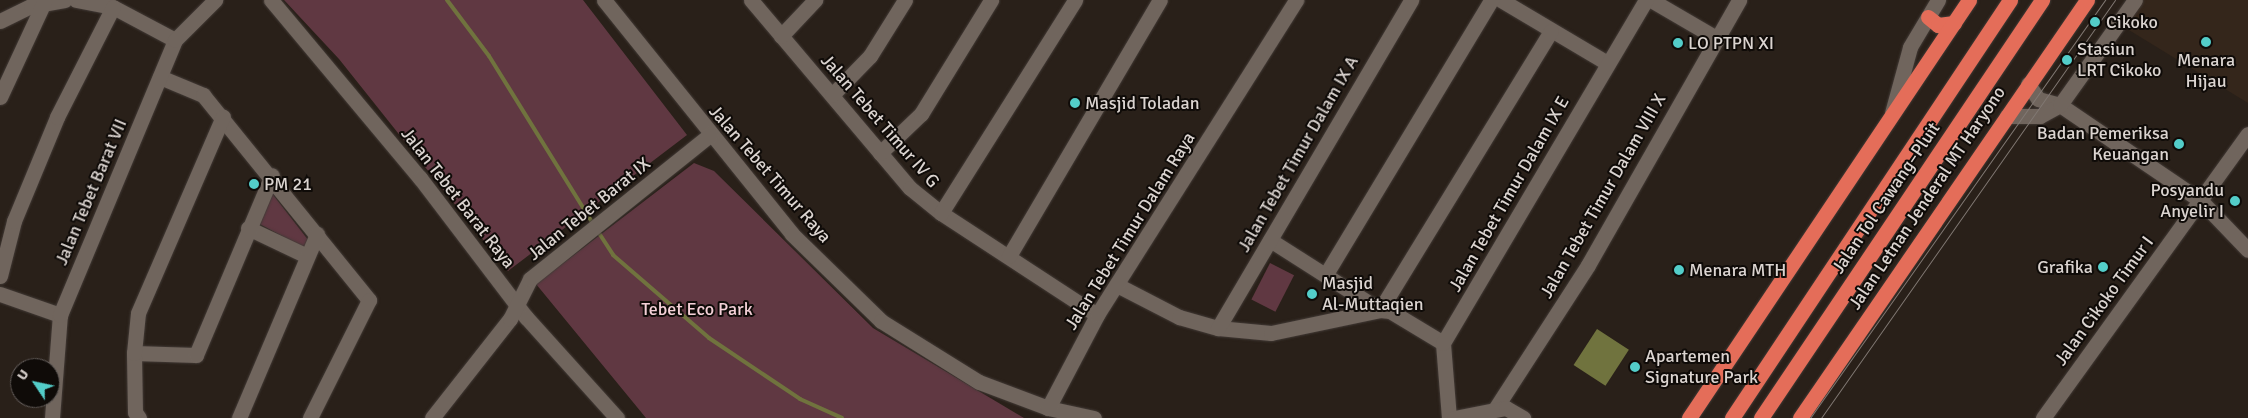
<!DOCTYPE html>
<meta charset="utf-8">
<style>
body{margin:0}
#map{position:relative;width:2248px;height:418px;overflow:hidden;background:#292019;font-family:Signika,sans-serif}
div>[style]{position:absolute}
.built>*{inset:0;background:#34261b}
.green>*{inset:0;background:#603842;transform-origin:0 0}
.water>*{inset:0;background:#70733e;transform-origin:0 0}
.stream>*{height:4px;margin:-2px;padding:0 2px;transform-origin:2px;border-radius:2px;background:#70733e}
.roads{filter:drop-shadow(0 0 1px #423a36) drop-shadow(0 0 1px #423a36)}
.minor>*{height:15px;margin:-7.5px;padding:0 7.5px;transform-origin:7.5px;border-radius:7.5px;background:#70655d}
.highway>*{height:15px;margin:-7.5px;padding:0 7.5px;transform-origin:7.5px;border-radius:7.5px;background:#e46d59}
.tram>*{height:1px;margin:-0.5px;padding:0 0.5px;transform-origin:0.5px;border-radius:0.5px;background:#807873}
.dots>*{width:14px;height:14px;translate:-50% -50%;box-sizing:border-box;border:2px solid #0f0b08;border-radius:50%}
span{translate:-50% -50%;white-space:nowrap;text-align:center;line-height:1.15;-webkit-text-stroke:4px #0f0b08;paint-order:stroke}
.poi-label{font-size:18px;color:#dbd4d0}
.left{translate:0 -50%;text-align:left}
.right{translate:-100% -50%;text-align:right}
.street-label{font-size:18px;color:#dbd4d0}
.park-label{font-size:18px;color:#f4d0d7}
.north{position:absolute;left:10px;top:358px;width:50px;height:50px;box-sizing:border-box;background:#0f0b08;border:1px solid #615b58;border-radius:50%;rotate:304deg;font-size:14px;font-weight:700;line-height:20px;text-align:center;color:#dbd4d0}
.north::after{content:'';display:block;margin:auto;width:18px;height:22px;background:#53cdc9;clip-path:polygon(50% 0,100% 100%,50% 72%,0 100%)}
</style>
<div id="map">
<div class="built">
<i style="clip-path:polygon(2143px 0,2248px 0,2248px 103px,2124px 27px)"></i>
</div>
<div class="green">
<i style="clip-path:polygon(284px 0,583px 0,687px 135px,508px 271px,339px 59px)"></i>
<i style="clip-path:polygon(694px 163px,714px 171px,873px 328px,1024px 418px,646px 418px,536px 284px)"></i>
<i style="clip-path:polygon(267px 187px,309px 241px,308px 250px,254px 221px)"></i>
<i style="left:1270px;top:263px;width:27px;height:41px;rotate:27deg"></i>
</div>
<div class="water">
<i style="left:1597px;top:329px;width:38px;height:43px;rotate:33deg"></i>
</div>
<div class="stream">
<i style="left:447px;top:0;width:70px;rotate:53.1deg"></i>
<i style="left:489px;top:56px;width:198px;rotate:58.2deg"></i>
<i style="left:597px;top:230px;width:30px;rotate:57deg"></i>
<i style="left:613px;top:255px;width:127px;rotate:40.8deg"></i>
<i style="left:709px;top:338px;width:110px;rotate:33.8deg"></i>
<i style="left:800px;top:399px;width:46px;rotate:24.3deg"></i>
</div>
<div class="roads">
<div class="minor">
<i style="left:76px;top:0;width:38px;rotate:11deg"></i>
<i style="left:113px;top:7px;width:70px;rotate:28deg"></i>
<i style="left:271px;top:0;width:232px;rotate:50.1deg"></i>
<i style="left:420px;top:178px;width:175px;rotate:52.7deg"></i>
<i style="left:526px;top:317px;width:136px;rotate:48deg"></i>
<i style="left:604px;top:0;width:300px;rotate:51.2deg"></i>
<i style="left:792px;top:234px;width:124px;rotate:44.3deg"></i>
<i style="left:881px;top:321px;width:115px;rotate:31.9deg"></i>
<i style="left:979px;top:382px;width:74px;rotate:20.6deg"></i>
<i style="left:1048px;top:408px;width:47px;rotate:12.3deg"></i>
<i style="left:751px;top:0;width:246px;rotate:49.8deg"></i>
<i style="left:910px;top:188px;width:40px;rotate:39deg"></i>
<i style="left:941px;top:213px;width:186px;rotate:33.2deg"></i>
<i style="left:1501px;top:0;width:123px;rotate:30.7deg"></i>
<i style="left:1651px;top:0;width:75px;rotate:30.3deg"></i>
<i style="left:0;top:21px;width:34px;rotate:-26deg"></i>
<i style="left:31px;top:6px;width:34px;rotate:-10deg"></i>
<i style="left:781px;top:36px;width:50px;rotate:-46.6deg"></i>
<i style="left:160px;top:77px;width:47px;rotate:22.7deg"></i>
<i style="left:203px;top:95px;width:264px;rotate:51deg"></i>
<i style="left:369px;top:300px;width:132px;rotate:116.6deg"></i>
<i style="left:2028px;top:84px;width:18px;rotate:56deg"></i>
<i style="left:2038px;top:99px;width:23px;rotate:15deg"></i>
<i style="left:832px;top:95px;width:54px;rotate:-45.7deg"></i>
<i style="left:870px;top:56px;width:66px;rotate:-58deg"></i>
<i style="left:0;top:97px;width:105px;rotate:-65.1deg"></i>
<i style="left:2060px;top:105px;width:169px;rotate:34.2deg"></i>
<i style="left:2200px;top:200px;width:69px;rotate:46.2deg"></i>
<i style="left:1892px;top:113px;width:68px;rotate:-74.7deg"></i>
<i style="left:1910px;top:47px;width:55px;rotate:-59.2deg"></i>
<i style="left:2007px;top:116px;width:33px"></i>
<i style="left:2040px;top:116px;width:23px;rotate:-29deg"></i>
<i style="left:2060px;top:105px;width:129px;rotate:-54.5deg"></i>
<i style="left:880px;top:153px;width:57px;rotate:-43.6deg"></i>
<i style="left:921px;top:114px;width:134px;rotate:-58.4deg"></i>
<i style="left:941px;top:213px;width:252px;rotate:-57.8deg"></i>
<i style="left:248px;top:228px;width:65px;rotate:25.4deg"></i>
<i style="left:1270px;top:240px;width:130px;rotate:32.5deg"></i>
<i style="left:1380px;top:310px;width:10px;rotate:6deg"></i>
<i style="left:1390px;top:311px;width:62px;rotate:31.1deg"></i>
<i style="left:1009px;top:256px;width:297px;rotate:-59.5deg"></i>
<i style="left:1326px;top:274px;width:320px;rotate:-58.9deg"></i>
<i style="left:0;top:276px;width:57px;rotate:-75.7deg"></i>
<i style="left:14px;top:221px;width:113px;rotate:-67.5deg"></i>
<i style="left:57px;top:117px;width:123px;rotate:-63deg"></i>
<i style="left:1117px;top:285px;width:70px;rotate:27.3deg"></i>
<i style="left:1179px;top:317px;width:41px;rotate:15.8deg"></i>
<i style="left:1218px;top:328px;width:53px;rotate:5.4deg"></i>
<i style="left:1271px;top:333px;width:111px;rotate:-11.9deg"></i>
<i style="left:1380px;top:310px;width:327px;rotate:-58.5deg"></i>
<i style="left:0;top:294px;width:64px;rotate:19.3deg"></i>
<i style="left:1218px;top:328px;width:381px;rotate:-59.5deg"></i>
<i style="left:134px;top:353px;width:62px;rotate:1.8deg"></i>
<i style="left:196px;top:355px;width:195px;rotate:-67.1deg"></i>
<i style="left:1048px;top:408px;width:105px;rotate:-62.2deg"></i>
<i style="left:1097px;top:315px;width:373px;rotate:-57.7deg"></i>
<i style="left:1495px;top:409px;width:171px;rotate:-57.1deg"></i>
<i style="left:1588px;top:265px;width:305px;rotate:-60.3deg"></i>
<i style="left:52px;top:418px;width:103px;rotate:-85.6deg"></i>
<i style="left:60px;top:315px;width:298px;rotate:-67.3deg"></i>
<i style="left:175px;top:40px;width:57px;rotate:-45deg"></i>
<i style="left:139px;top:418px;width:7px;rotate:-124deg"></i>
<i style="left:135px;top:412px;width:59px;rotate:-91deg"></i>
<i style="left:134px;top:353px;width:40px;rotate:-84.3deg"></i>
<i style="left:138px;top:313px;width:214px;rotate:-66.6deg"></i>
<i style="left:239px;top:418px;width:200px;rotate:-67deg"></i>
<i style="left:432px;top:418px;width:126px;rotate:-51.8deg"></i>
<i style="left:510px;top:319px;width:45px;rotate:-63.4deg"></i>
<i style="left:530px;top:279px;width:231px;rotate:-38.7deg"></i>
<i style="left:1449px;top:418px;width:75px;rotate:-94.6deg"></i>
<i style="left:1443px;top:343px;width:399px;rotate:-59.4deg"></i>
<i style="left:1454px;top:418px;width:53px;rotate:-10.9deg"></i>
<i style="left:1506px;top:408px;width:20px;rotate:30deg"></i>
<i style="left:2043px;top:418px;width:350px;rotate:-54.2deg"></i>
</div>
<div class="highway">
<i style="left:1928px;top:17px;width:13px;rotate:39deg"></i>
<i style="left:1938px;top:25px;width:16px;rotate:-7deg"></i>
<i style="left:1689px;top:418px;width:503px;rotate:-56.18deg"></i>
<i style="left:1732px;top:418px;width:502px;rotate:-56.37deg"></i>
<i style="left:1761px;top:418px;width:504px;rotate:-56.09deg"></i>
<i style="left:1800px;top:418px;width:507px;rotate:-55.53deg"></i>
</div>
</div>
<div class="tram">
<i style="left:1810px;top:418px;width:512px;rotate:-54.79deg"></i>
<i style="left:1821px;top:418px;width:511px;rotate:-54.88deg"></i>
</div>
<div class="dots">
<i style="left:2095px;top:22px;background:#53cdc9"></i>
<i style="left:2206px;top:42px;background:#53cdc9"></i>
<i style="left:1678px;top:43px;background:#53cdc9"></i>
<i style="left:2067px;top:60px;background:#53cdc9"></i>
<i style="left:1075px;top:103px;background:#53cdc9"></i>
<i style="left:2179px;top:144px;background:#53cdc9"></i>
<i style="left:254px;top:184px;background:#53cdc9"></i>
<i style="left:2235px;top:201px;background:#53cdc9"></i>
<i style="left:2103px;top:267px;background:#53cdc9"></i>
<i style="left:1679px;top:270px;background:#53cdc9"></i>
<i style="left:1312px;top:294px;background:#53cdc9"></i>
<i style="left:1635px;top:367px;background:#53cdc9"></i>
</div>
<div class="poi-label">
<span class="left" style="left:2106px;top:22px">Cikoko</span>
<span class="left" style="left:1688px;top:43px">LO PTPN XI</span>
<span class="left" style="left:2077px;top:60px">Stasiun<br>LRT Cikoko</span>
<span style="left:2206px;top:71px">Menara<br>Hijau</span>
<span class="left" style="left:1085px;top:103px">Masjid Toladan</span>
<span class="right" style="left:2169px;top:144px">Badan Pemeriksa<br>Keuangan</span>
<span class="left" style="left:264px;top:184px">PM 21</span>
<span class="right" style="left:2224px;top:201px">Posyandu<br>Anyelir I</span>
<span class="right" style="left:2093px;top:267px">Grafika</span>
<span class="left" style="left:1689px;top:270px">Menara MTH</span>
<span class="left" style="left:1322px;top:294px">Masjid<br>Al-Muttaqien</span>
<span class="left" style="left:1645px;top:367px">Apartemen<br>Signature Park</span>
</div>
<div class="street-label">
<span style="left:880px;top:121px;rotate:49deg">Jalan Tebet Timur IV G</span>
<span style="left:1298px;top:154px;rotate:-60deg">Jalan Tebet Timur Dalam IX A</span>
<span style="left:770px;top:174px;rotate:49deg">Jalan Tebet Timur Raya</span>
<span style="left:91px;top:192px;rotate:-67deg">Jalan Tebet Barat VII</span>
<span style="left:1509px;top:194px;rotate:-60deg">Jalan Tebet Timur Dalam IX E</span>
<span style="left:1603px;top:196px;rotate:-60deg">Jalan Tebet Timur Dalam VIII X</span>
<span style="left:458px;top:198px;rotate:52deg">Jalan Tebet Barat Raya</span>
<span style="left:1886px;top:198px;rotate:-56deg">Jalan Tol Cawang–Pluit</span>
<span style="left:1927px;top:198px;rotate:-56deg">Jalan Letnan Jenderal MT Haryono</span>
<span style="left:589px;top:209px;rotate:-39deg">Jalan Tebet Barat IX</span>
<span style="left:1130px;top:231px;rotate:-58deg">Jalan Tebet Timur Dalam Raya</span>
<span style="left:2104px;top:301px;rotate:-54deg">Jalan Cikoko Timur I</span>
</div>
<div class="park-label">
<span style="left:697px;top:309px">Tebet Eco Park</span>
</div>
<div class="north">U</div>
</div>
